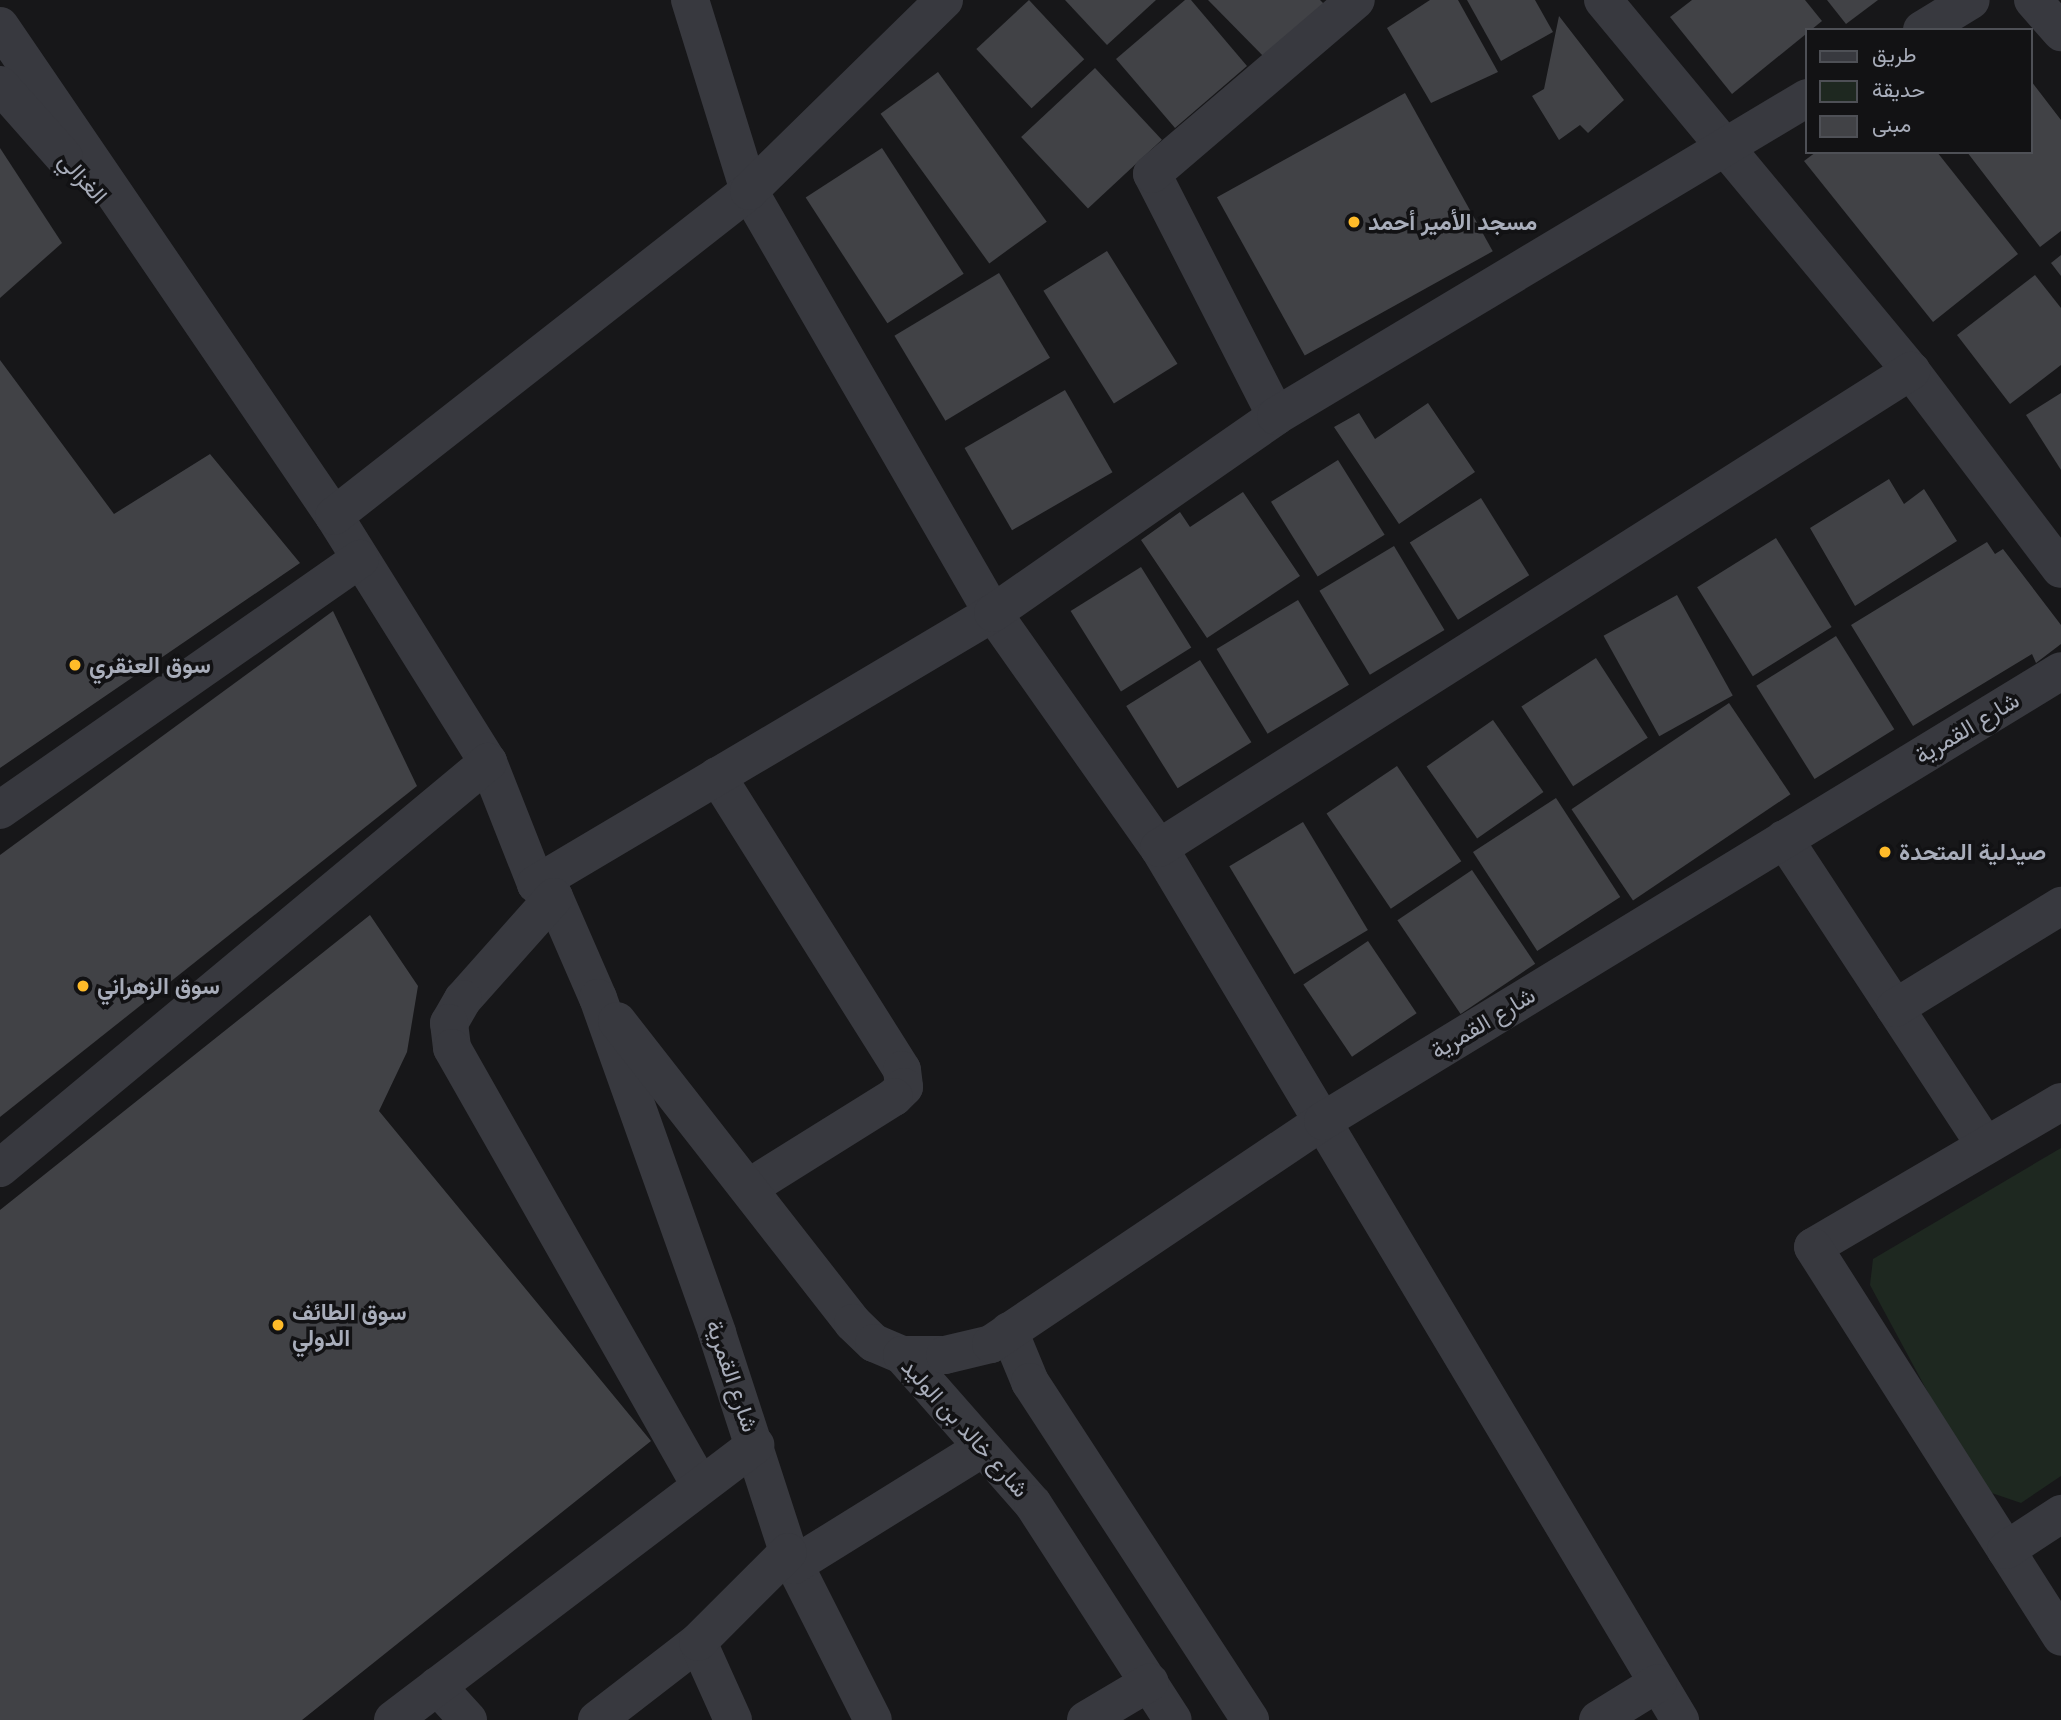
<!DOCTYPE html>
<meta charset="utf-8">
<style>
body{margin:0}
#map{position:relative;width:2061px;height:1720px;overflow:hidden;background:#171719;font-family:"Space Grotesk",Vazirmatn,sans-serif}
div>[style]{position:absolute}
.green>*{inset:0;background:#1e2820}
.building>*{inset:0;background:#414246;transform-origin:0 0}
.minor>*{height:38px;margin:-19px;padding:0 19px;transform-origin:19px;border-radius:19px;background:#38393f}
.dots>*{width:19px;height:19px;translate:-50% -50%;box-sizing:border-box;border:4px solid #121214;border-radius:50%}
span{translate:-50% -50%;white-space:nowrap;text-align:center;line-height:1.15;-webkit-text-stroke:7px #121214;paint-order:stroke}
.street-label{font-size:23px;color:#a8adba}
.poi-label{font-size:23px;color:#a8adba;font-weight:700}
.left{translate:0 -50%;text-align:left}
.legend{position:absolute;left:1805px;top:28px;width:228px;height:126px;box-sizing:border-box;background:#121214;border:2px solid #4e5056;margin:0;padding:9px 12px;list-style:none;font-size:21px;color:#a8adba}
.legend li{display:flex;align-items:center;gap:14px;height:35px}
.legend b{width:35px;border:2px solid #4e5056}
</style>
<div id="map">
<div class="green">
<i style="clip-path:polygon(2061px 1148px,2061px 1476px,2021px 1503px,1980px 1489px,1870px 1285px,1873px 1259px)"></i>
</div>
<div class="building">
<i style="left:1029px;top:0;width:81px;height:72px;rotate:47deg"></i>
<i style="clip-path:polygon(1065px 0,1156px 0,1107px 45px)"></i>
<i style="clip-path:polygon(1185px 0,1191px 0,1247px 66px,1175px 128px,1116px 59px)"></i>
<i style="clip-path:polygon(1208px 0,1320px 0,1326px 6px,1269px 62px)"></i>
<i style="clip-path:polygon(1430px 0,1458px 0,1498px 72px,1431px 103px,1387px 28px)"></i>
<i style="clip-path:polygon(1467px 0,1535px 0,1553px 32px,1501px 61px)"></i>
<i style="clip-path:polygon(1692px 0,1805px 0,1822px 21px,1732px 94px,1670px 17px)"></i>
<i style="clip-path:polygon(1827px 0,1878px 0,1846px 24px)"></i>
<i style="clip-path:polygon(1559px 16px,1624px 100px,1588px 133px,1580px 125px,1559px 140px,1532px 96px,1544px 89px)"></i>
<i style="left:1095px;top:68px;width:98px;height:101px;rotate:47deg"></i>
<i style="left:938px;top:72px;width:185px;height:71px;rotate:54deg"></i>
<i style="clip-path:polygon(2031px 81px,2061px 120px,2061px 231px,2040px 247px,1967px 152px,2031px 152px)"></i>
<i style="left:1405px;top:93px;width:181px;height:215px;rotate:61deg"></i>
<i style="clip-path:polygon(0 148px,62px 243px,0 298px)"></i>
<i style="left:882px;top:148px;width:150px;height:91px;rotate:57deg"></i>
<i style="clip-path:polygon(1816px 152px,1937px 152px,2018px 254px,1933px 322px,1804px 161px)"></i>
<i style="left:1107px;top:251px;width:133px;height:75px;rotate:58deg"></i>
<i style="clip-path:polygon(2061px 255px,2061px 276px,2051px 263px)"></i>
<i style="left:999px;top:273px;width:99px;height:122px;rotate:59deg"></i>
<i style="clip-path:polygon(2035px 275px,2061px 308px,2061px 365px,2010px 404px,1957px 335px)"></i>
<i style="clip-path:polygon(0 360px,114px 514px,210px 454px,300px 563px,0 768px)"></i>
<i style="left:1065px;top:390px;width:95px;height:116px;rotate:60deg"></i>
<i style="clip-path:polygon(2061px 393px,2061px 470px,2026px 415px)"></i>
<i style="clip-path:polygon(1428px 403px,1475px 472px,1399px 524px,1334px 427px,1359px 413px,1375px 439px)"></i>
<i style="left:1338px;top:460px;width:88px;height:79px;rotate:58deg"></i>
<i style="clip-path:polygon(1889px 479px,1904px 504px,1924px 489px,1957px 541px,1855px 606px,1810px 528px)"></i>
<i style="clip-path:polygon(1243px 492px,1300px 576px,1207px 638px,1141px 540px,1180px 512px,1190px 527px)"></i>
<i style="left:1481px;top:498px;width:91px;height:84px;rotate:58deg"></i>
<i style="left:1776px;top:538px;width:105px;height:93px;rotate:58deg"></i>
<i style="clip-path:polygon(1987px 542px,1995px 554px,2003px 549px,2061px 625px,2061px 644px,2036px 663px,2032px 654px,1913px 726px,1851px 625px)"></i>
<i style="left:1394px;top:546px;width:98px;height:87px;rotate:59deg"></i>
<i style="left:1141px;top:567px;width:95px;height:83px;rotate:58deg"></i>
<i style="left:1677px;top:595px;width:115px;height:84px;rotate:61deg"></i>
<i style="left:1298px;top:600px;width:99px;height:95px;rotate:59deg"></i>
<i style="clip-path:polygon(333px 611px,417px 786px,0 1117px,0 855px)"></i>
<i style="left:1836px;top:636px;width:110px;height:94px;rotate:58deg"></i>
<i style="left:1596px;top:658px;width:95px;height:89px;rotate:57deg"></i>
<i style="left:1200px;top:660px;width:97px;height:87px;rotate:58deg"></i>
<i style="left:1729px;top:703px;width:110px;height:190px;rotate:56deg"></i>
<i style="left:1493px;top:720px;width:88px;height:81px;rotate:55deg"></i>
<i style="left:1397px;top:766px;width:115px;height:85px;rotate:56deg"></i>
<i style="left:1556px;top:798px;width:118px;height:99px;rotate:57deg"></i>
<i style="left:1303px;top:822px;width:126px;height:86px;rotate:59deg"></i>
<i style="left:1472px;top:870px;width:113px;height:90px;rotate:56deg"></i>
<i style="clip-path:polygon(370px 915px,418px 986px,407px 1052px,379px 1111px,651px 1441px,302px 1720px,0 1720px,0 1210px)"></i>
<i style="left:1368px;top:941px;width:87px;height:78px;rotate:56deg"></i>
</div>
<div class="minor">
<i style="left:690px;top:0;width:200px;rotate:72.8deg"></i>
<i style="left:749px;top:191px;width:487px;rotate:60deg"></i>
<i style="left:993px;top:613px;width:288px;rotate:54.8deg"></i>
<i style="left:1159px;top:848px;width:1016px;rotate:59.14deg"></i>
<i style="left:1603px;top:0;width:482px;rotate:50.3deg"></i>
<i style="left:1911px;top:371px;width:248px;rotate:52.9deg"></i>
<i style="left:2033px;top:0;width:43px;rotate:48.8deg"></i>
<i style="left:0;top:26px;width:593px;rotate:55.72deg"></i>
<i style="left:334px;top:516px;width:290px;rotate:58deg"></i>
<i style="left:488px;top:762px;width:131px;rotate:68.5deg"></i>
<i style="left:536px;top:884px;width:22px;rotate:36deg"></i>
<i style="left:554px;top:897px;width:110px;rotate:66.5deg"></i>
<i style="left:598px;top:998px;width:356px;rotate:70.4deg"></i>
<i style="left:717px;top:1333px;width:230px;rotate:72deg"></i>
<i style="left:788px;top:1552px;width:188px;rotate:63.2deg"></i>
<i style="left:1922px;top:30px;width:57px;rotate:-31.5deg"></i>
<i style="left:0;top:85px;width:96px;rotate:48.4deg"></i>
<i style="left:1276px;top:416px;width:272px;rotate:-117.1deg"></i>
<i style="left:1152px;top:174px;width:268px;rotate:-40.5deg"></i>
<i style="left:334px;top:516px;width:527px;rotate:-38.07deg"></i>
<i style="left:749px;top:191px;width:273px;rotate:-44.4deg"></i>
<i style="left:717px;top:776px;width:347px;rotate:57.8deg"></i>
<i style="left:902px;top:1070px;width:17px;rotate:83deg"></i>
<i style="left:904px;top:1087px;width:14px;rotate:135deg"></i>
<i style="left:894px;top:1097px;width:170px;rotate:148deg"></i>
<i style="left:0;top:810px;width:439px;rotate:-34.9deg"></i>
<i style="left:1784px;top:839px;width:367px;rotate:56.7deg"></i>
<i style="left:1159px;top:848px;width:891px;rotate:-32.39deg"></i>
<i style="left:536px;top:884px;width:531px;rotate:-30.67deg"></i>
<i style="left:993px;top:613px;width:345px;rotate:-34.8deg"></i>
<i style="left:1276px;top:416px;width:619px;rotate:-30.92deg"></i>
<i style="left:554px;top:897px;width:137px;rotate:131.7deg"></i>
<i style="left:463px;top:999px;width:28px;rotate:120deg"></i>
<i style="left:449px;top:1023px;width:25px;rotate:83deg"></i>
<i style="left:452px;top:1048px;width:500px;rotate:60.41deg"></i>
<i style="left:1895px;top:1008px;width:195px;rotate:-31.6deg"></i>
<i style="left:617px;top:1021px;width:383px;rotate:52deg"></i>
<i style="left:853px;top:1323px;width:29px;rotate:44deg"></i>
<i style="left:874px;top:1343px;width:30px;rotate:23deg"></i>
<i style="left:902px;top:1355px;width:198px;rotate:48.7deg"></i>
<i style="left:1033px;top:1504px;width:257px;rotate:57.1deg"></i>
<i style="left:2061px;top:1102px;width:287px;rotate:149.7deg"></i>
<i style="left:1813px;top:1247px;width:462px;rotate:57.5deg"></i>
<i style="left:0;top:1168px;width:635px;rotate:-39.76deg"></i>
<i style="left:1009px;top:1331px;width:55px;rotate:67.6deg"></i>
<i style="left:1030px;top:1382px;width:403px;rotate:56.9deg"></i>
<i style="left:902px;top:1355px;width:43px"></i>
<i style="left:945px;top:1355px;width:47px;rotate:-13.4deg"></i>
<i style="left:991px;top:1344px;width:400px;rotate:-33.9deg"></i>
<i style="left:1323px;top:1121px;width:864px;rotate:-31.37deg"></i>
<i style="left:2006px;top:1550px;width:66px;rotate:-33.2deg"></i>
<i style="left:794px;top:1565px;width:222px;rotate:-31.8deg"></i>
<i style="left:437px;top:1686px;width:46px;rotate:47.6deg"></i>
<i style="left:393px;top:1720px;width:455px;rotate:-37.2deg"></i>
<i style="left:597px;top:1720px;width:128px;rotate:-37.7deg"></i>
<i style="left:733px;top:1720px;width:85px;rotate:-114.2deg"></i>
<i style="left:698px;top:1642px;width:127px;rotate:-45deg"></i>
<i style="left:1086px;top:1720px;width:74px;rotate:-30.7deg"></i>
<i style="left:1598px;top:1720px;width:70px;rotate:-31.7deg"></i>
</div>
<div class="dots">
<i style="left:1354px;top:222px;background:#ffbb29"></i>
<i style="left:75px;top:665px;background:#ffbb29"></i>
<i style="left:1885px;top:852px;background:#ffbb29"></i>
<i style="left:83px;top:986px;background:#ffbb29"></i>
<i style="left:278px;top:1325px;background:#ffbb29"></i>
</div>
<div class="street-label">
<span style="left:83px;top:178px;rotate:48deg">الغزالي</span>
<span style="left:1967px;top:728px;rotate:-31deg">شارع القمرية</span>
<span style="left:1483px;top:1023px;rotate:-31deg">شارع القمرية</span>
<span style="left:732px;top:1376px;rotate:71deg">شارع القمرية</span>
<span style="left:965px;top:1428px;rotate:48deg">شارع خالد بن الوليد</span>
</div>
<div class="poi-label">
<span class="left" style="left:1368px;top:222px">مسجد الأمير أحمد</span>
<span class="left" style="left:89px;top:665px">سوق العنقري</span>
<span class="left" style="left:1899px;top:852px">صيدلية المتحدة</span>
<span class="left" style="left:97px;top:986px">سوق الزهراني</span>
<span class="left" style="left:292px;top:1325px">سوق الطائف<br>الدولي</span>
</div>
<ul class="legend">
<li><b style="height:9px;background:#38393f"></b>طريق</li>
<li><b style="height:19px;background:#1e2820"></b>حديقة</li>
<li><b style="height:19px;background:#414246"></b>مبنى</li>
</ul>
</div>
